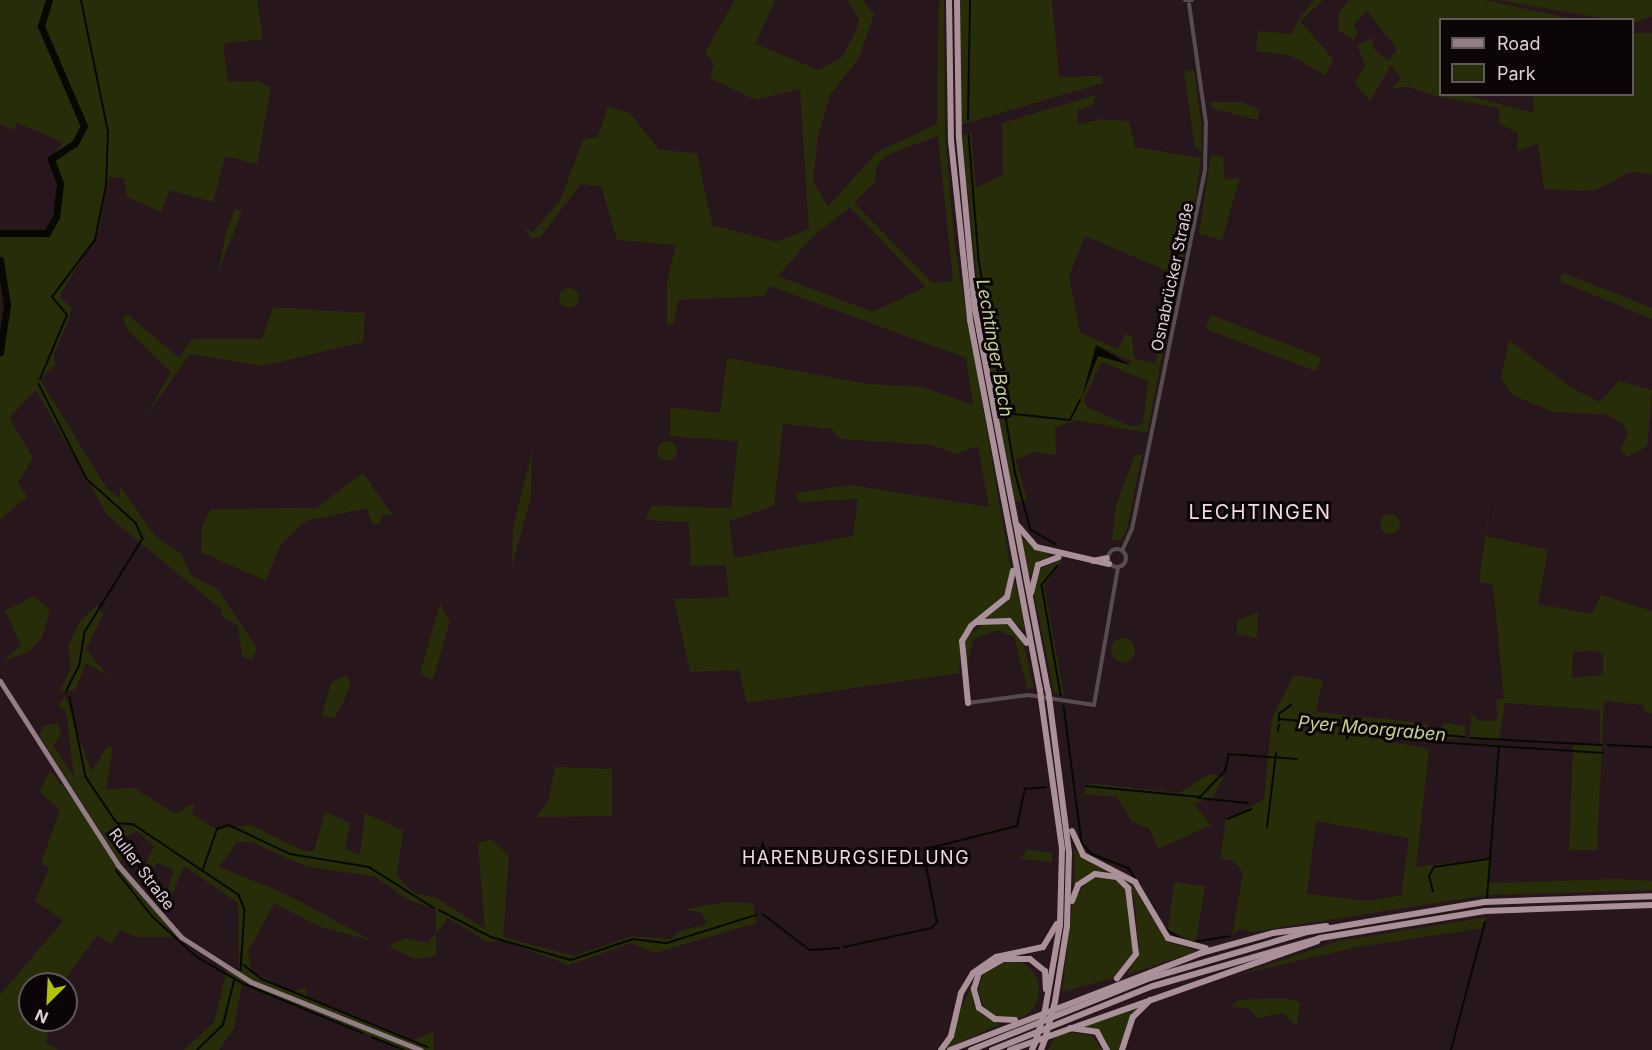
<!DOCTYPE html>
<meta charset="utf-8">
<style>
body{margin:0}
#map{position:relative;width:1652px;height:1050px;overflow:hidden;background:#28161d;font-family:Inter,sans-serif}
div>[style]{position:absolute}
.green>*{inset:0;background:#282d09;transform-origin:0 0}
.round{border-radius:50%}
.water>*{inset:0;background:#070900}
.stream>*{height:1.5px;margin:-0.75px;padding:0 0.75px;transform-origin:0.75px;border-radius:0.75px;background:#070900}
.river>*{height:7px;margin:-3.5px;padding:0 3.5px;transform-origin:3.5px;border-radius:3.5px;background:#070900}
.minor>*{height:4px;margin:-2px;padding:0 2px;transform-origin:2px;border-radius:2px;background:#574d50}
.minor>.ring{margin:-2px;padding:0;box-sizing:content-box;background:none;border:4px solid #574d50;border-radius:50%}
.major>*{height:5px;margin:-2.5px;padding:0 2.5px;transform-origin:2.5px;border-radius:2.5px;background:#927e84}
.highway>*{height:6px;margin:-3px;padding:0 3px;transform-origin:3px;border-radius:3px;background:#aa9199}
.highway-bridge>*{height:6px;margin:-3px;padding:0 3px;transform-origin:3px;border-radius:3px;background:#aa9199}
span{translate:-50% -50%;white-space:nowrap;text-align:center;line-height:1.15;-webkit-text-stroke:6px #0c0507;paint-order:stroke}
.street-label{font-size:16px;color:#dfd1d5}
.water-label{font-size:18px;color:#c6d28f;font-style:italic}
.neighbourhood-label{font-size:18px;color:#f4d9e1;letter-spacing:1.5px}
.quarter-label{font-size:20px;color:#f4d9e1;letter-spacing:1.5px}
.legend{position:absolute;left:1439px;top:18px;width:195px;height:78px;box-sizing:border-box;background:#0c0507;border:2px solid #605759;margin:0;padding:8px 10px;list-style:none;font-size:18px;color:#dfd1d5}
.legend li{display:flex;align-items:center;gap:12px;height:30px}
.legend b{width:30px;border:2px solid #605759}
.north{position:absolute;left:18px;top:972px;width:60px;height:60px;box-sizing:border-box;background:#0c0507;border:2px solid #605759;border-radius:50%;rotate:204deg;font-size:16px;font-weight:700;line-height:24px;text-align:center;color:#dfd1d5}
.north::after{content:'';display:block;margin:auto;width:21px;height:27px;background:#b1c500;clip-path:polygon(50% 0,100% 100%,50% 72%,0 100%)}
</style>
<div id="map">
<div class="green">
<i style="clip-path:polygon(0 0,257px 0,263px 39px,223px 44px,228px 82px,259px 81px,271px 87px,257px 164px,225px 156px,213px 202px,170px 190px,161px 212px,127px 197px,124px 178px,109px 177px,99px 231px,59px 297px,71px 307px,70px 316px,54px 354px,55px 366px,40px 379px,107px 489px,120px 498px,120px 486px,155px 536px,181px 554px,191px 575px,218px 590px,257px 648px,252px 660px,242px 656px,238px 626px,221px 616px,222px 610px,108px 516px,36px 390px,9px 418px,33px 458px,18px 482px,27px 497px,0 520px,0 352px,10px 295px,0 260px,0 233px,40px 236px,49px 230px,60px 183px,51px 159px,63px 142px,17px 123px,14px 130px,0 124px)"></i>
<i style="clip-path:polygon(evenodd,735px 0,775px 0,755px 44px,819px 70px,842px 57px,857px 29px,859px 19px,847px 0,863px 0,874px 14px,859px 58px,830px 95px,818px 137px,813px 181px,828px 207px,877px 152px,937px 124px,938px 13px,940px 0,944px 0,945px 134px,955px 247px,1011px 571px,1008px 591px,962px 633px,959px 673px,747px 703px,739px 670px,690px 672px,674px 599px,729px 597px,726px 565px,691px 566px,689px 522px,646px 520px,651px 506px,731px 508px,738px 441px,670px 436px,671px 407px,720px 413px,727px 358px,868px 384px,923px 387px,973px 405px,966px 358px,770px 286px,764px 296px,678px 300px,674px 323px,667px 326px,667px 282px,676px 245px,617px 240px,601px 186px,581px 184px,540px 237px,532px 239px,523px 225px,532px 233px,560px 201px,583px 140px,598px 137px,608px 106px,630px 113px,659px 150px,697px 153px,712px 225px,776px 242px,809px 229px,800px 89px,756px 100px,710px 78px,714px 64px,705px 52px,735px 0,938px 136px,953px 281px,933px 283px,854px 203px,875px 182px,876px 167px,887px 155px,938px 136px,735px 0,850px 207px,925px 286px,925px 287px,873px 312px,778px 276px,811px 238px,850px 207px,735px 0,783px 424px,832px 429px,840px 439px,931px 445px,956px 454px,978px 446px,989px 507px,850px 485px,796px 493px,798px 502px,858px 499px,853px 536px,734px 558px,729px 521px,774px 506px,783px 424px)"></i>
<i style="clip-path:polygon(960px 0,1052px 0,1059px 77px,1101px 76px,1103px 83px,960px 125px)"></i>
<i style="clip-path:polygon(1314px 0,1323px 0,1300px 21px,1333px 59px,1326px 75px,1289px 55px,1256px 51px,1258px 31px,1292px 34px,1298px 20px)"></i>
<i style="clip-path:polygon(1349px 0,1484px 0,1573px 19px,1440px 20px,1440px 94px,1466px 95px,1534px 113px,1533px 95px,1632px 94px,1633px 33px,1652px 33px,1652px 174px,1630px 172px,1594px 191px,1544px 189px,1538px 144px,1517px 151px,1518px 133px,1500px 124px,1499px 108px,1435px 96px,1410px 87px,1392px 88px,1401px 79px,1391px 65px,1370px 101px,1355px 83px,1365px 65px,1357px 45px,1371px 38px,1374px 49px,1388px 61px,1397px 49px,1367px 11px,1353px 25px,1358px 33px,1353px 40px,1338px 30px,1339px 12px)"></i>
<i style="clip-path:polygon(1496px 0,1652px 0,1652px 16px,1633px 23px)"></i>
<i style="clip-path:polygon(1194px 70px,1201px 122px,1201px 151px,1195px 148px,1184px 72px)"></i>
<i style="clip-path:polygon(evenodd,1096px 95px,1091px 106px,1078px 110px,1078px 125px,1101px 119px,1129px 121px,1135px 147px,1201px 158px,1195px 203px,1172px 308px,1168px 308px,1174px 274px,1085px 236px,1069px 276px,1080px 332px,1118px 349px,1125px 334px,1132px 336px,1134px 358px,1155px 364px,1167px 312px,1170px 315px,1147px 433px,1075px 420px,1055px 428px,1056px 455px,1033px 452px,1016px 460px,1027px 500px,1021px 502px,1015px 501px,982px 328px,962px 135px,971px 133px,976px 188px,1003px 174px,1002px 123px,1096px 95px,1096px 345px,1131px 361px,1130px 364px,1098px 356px,1089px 377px,1096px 345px,1096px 95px,1101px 362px,1148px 381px,1143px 424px,1132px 427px,1087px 407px,1084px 400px,1101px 362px)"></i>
<i style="clip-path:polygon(1211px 102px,1241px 102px,1260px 110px,1257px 120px,1211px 108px)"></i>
<i style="clip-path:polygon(1211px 155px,1223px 157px,1225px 180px,1240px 177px,1222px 240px,1199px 234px)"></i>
<i style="clip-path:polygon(235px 209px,242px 211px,218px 273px,226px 233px)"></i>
<i style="clip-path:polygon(1566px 274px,1652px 308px,1652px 319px,1562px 282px,1560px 275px)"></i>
<i class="round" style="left:559px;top:288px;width:20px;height:20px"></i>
<i style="clip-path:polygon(273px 307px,365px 313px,363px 342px,262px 366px,190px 354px,144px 419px,171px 372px,129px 332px,123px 319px,127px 314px,179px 358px,193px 339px,262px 339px)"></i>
<i style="left:1211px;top:315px;width:118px;height:15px;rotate:21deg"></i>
<i style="clip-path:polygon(1509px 340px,1572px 388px,1600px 402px,1619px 381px,1652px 390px,1647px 446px,1628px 457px,1620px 450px,1628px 434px,1624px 425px,1607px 414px,1553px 412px,1512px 395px,1501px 378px)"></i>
<i style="clip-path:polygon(evenodd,1500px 428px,1486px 536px,1548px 550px,1538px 604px,1592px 614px,1601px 595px,1652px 611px,1652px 713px,1645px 713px,1643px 705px,1604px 701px,1597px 850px,1569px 850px,1573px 745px,1600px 746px,1600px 710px,1505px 703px,1499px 741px,1470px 737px,1471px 713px,1478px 721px,1493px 721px,1498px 718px,1496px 700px,1504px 698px,1493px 585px,1479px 582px,1500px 428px,1595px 651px,1603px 654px,1603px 675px,1572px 678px,1573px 652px,1595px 651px)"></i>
<i class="round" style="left:657px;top:441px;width:20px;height:20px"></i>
<i style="clip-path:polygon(532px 450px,531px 497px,512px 566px,513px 528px)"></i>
<i style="clip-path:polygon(1135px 455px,1142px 455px,1127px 528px,1122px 540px,1112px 541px,1116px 505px)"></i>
<i style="clip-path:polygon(363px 473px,393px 516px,382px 514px,379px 524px,372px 524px,367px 508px,306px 521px,280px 545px,266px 581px,201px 552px,202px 526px,211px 509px,316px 508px)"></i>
<i class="round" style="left:1380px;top:514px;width:20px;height:20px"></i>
<i style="clip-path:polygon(1019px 537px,1051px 555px,1036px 563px,1028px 579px)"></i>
<i style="clip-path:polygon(1062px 560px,1044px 586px,1064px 695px,1054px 693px,1033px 588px,1037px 570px)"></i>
<i style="clip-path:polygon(1015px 582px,1022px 613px,1025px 632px,1012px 620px,984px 617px,1008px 599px)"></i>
<i style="clip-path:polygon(34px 596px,50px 610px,42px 638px,28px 652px,3px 661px,21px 645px,5px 611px)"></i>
<i style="clip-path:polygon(440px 604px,450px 621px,433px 680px,420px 673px)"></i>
<i style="clip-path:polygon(97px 605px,103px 615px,86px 649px,108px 676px,86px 663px,75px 690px,60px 692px,71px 667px,68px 647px,80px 621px)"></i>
<i style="clip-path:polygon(1258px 613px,1257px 638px,1237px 634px,1237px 620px)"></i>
<i style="clip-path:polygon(988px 621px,1009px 624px,1022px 637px,1034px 689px,1027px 688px,1014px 637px,997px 630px,973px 639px,966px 671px,966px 637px)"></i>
<i class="round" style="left:1111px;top:638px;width:24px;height:24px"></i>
<i style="clip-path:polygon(345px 675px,351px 682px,342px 706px,334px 718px,322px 716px,331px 683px)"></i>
<i style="clip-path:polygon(evenodd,1294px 675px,1323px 680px,1316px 712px,1424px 723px,1438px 732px,1444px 723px,1466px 726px,1464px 738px,1457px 739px,1392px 734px,1387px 741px,1429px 749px,1416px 867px,1490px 858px,1489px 883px,1618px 879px,1652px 881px,1652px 890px,1487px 895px,1251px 932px,1241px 929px,1232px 935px,1243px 873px,1234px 861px,1220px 859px,1226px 820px,1264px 799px,1272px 718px,1294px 675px,1316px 821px,1409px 838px,1401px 895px,1370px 901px,1307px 894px,1316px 821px)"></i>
<i style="clip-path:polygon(65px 696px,91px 771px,108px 746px,113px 747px,106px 789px,134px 788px,175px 814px,195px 802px,192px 814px,216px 829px,251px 825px,304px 851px,314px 851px,325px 812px,350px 823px,345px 848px,360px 855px,365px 813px,403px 831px,397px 875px,414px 893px,437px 898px,485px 929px,478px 843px,492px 839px,509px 856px,503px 937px,574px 956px,632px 936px,672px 939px,678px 932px,707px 924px,701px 912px,683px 910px,724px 902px,753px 903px,756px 923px,655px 953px,631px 943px,569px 965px,503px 941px,487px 942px,448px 918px,436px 934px,436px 956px,415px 959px,389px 946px,406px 938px,427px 943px,436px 934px,436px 909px,408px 900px,376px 877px,305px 866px,252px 842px,237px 842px,219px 867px,286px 894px,373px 941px,321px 927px,274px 903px,248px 952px,252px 972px,294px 992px,305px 987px,308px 998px,414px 1040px,434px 1031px,433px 1050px,405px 1050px,242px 983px,234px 1029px,219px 1050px,184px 1050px,214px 1023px,227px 970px,239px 972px,238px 903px,184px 866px,171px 896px,166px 892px,174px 869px,157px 863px,151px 871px,145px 865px,154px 846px,137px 831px,121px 838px,126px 852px,120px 862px,181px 937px,135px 937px,120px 929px,112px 944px,97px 935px,62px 984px,30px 984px,30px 1020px,51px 1020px,46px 1043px,58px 1050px,0 1050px,0 995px,64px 920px,35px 901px,49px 868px,41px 863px,60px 810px,40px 792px,50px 770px,120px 862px,39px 735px,44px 726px,58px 723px,61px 735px,53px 745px,74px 777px,66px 711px,58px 705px)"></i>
<i style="clip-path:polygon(555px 767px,612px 769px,612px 816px,536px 817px,548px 802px)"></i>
<i style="clip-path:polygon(1209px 774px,1224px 777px,1213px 797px,1194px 804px,1211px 825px,1158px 849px,1149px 828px,1132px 822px,1116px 796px,1084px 795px,1087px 783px,1179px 793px)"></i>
<i style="clip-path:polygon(1074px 848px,1085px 859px,1129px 880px,1166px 941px,1197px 951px,1127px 975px,1139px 950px,1134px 897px,1128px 885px,1104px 871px,1088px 875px,1074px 888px)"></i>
<i style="clip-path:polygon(1027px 850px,1052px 852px,1052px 862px,1020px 859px)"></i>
<i style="clip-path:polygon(1091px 877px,1114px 878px,1126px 889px,1135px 950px,1117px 977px,1062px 992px,1073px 900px)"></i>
<i style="clip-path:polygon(1174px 882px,1205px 886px,1196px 942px,1168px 930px)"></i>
<i style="clip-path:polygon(1487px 917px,1484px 928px,1357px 947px,1237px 975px,1338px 941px)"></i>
<i class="round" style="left:979px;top:960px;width:60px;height:60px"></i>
<i style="clip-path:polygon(976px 974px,973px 1004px,982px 1015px,1000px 1024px,944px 1050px)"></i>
<i style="clip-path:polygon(1285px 998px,1300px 1002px,1297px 1026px,1282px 1013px,1258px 1018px,1247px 1008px,1231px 1007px,1239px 1000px)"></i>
<i style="clip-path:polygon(1137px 1007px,1120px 1050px,1109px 1050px,1102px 1035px,1082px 1025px)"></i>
<i style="clip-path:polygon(1073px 1033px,1092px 1036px,1103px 1050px,1048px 1050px,1056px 1035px)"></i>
</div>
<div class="water">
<i style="clip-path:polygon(1096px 345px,1130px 365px,1098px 356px,1082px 397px)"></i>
</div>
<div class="stream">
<i style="left:968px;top:120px;width:120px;rotate:-89deg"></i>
<i style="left:969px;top:135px;width:124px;rotate:85.4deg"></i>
<i style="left:979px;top:259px;width:219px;rotate:80.3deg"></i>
<i style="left:1016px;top:475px;width:57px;rotate:74.7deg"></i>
<i style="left:1031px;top:530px;width:28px;rotate:30deg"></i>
<i style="left:40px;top:379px;width:69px;rotate:-67.1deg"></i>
<i style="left:67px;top:315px;width:23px;rotate:-130deg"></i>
<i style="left:52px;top:297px;width:71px;rotate:-53deg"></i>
<i style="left:95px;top:240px;width:55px;rotate:-78.5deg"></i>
<i style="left:106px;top:186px;width:54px;rotate:-87.9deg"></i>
<i style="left:108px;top:132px;width:135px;rotate:-101.6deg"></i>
<i style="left:39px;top:384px;width:106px;rotate:63.2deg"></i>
<i style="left:87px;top:479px;width:66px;rotate:41.9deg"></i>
<i style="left:136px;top:523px;width:17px;rotate:66deg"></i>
<i style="left:143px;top:539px;width:110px;rotate:121.9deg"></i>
<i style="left:85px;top:632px;width:33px;rotate:99deg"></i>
<i style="left:80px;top:665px;width:30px;rotate:117deg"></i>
<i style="left:1004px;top:413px;width:66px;rotate:6.1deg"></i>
<i style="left:1070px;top:420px;width:22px;rotate:-63deg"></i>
<i style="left:1058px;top:566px;width:25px;rotate:130deg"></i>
<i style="left:1042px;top:585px;width:112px;rotate:80.2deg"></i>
<i style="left:70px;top:697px;width:82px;rotate:78.7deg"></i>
<i style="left:86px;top:777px;width:55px;rotate:56deg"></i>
<i style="left:117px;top:823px;width:16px;rotate:4deg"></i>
<i style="left:133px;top:824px;width:128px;rotate:33.8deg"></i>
<i style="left:239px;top:895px;width:16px;rotate:68deg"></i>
<i style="left:245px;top:910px;width:60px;rotate:93.8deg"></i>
<i style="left:1064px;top:706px;width:138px;rotate:82.5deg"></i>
<i style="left:1082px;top:843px;width:15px;rotate:48deg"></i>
<i style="left:1092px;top:854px;width:40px;rotate:21deg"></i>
<i style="left:1129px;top:868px;width:49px;rotate:58.2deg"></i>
<i style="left:1280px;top:719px;width:185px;rotate:5.6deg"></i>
<i style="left:1279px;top:721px;width:7px;rotate:-90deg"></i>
<i style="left:1279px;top:714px;width:15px;rotate:-37deg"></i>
<i style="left:1278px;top:731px;width:6px;rotate:-81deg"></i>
<i style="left:1471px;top:738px;width:131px;rotate:3.1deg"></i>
<i style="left:1434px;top:742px;width:169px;rotate:3.7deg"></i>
<i style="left:1608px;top:745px;width:44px;rotate:2.6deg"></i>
<i style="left:1086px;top:786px;width:115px;rotate:5.5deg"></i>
<i style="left:1200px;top:797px;width:36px;rotate:-46deg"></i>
<i style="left:1225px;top:771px;width:17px;rotate:-77deg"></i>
<i style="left:1229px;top:754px;width:68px;rotate:4.2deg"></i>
<i style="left:1198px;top:798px;width:50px;rotate:5.7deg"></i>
<i style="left:1228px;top:819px;width:25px;rotate:-23deg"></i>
<i style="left:1267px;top:827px;width:74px;rotate:-83deg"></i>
<i style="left:203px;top:869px;width:42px;rotate:-70.7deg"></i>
<i style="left:217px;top:829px;width:13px;rotate:-18deg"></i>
<i style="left:229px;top:825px;width:68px;rotate:25.4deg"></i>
<i style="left:290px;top:854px;width:80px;rotate:9.3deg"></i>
<i style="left:369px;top:867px;width:77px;rotate:32.2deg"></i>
<i style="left:116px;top:870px;width:58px;rotate:52deg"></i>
<i style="left:152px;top:916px;width:61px;rotate:42.3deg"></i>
<i style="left:197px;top:957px;width:52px;rotate:30deg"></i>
<i style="left:242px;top:983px;width:131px;rotate:22.5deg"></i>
<i style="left:1433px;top:892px;width:16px;rotate:-104deg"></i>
<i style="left:1429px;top:876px;width:10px;rotate:-61deg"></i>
<i style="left:1434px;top:867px;width:56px;rotate:-8.3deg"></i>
<i style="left:1487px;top:898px;width:151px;rotate:-85.5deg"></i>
<i style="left:439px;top:910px;width:59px;rotate:27.4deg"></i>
<i style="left:491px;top:937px;width:83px;rotate:16deg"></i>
<i style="left:571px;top:960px;width:65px;rotate:-18.7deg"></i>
<i style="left:633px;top:939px;width:34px;rotate:7deg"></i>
<i style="left:667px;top:943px;width:93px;rotate:-17.5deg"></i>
<i style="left:763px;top:914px;width:59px;rotate:37.5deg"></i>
<i style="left:810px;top:950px;width:29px;rotate:-4deg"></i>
<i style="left:1166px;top:929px;width:17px;rotate:33deg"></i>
<i style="left:1193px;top:942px;width:37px;rotate:-9deg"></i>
<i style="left:844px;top:947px;width:90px;rotate:-12.2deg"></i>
<i style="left:932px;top:928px;width:8px;rotate:-50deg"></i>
<i style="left:937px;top:922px;width:67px;rotate:-101.1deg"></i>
<i style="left:924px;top:856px;width:10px;rotate:-53deg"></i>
<i style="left:930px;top:848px;width:90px;rotate:-14.2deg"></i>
<i style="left:1017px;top:826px;width:38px;rotate:-78deg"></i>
<i style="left:1025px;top:789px;width:21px;rotate:-5deg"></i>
<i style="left:244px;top:965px;width:23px;rotate:38deg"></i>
<i style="left:262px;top:979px;width:179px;rotate:22.3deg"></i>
<i style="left:372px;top:1037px;width:35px;rotate:22deg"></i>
<i style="left:197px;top:1050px;width:36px;rotate:-44deg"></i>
<i style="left:223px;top:1025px;width:45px;rotate:-76deg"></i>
<i style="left:1451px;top:1050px;width:132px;rotate:-75.1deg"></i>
</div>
<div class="river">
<i style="left:0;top:233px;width:47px"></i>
<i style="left:47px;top:233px;width:18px;rotate:-61deg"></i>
<i style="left:56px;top:217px;width:34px;rotate:-83deg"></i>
<i style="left:60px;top:183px;width:26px;rotate:-111deg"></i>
<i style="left:51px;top:159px;width:29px;rotate:-34deg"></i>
<i style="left:75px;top:143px;width:19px;rotate:-62deg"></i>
<i style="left:84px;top:126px;width:109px;rotate:-113.3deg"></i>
<i style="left:41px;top:26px;width:27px;rotate:-73deg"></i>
<i style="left:0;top:260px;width:46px;rotate:81.2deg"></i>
<i style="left:7px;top:305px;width:48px;rotate:98.5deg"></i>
</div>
<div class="minor">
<i style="left:1185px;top:0;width:7px"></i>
<i class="ring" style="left:1108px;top:549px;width:14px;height:14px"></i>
<i style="left:1122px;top:551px;width:24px;rotate:-66deg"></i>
<i style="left:1132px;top:529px;width:367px;rotate:-78.5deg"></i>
<i style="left:1205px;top:169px;width:46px;rotate:-88.8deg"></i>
<i style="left:1206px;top:123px;width:120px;rotate:-98.1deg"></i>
<i style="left:968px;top:703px;width:61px;rotate:-7.6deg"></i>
<i style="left:1028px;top:695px;width:67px;rotate:8.6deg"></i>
<i style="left:1094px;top:705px;width:139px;rotate:-80.1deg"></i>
</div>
<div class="major">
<i style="left:0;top:681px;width:219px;rotate:57.3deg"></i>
<i style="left:118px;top:865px;width:96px;rotate:48.8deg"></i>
<i style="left:181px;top:937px;width:83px;rotate:32.7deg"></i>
<i style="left:251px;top:982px;width:183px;rotate:21.8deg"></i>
</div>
<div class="highway">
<i style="left:949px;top:0;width:141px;rotate:89.2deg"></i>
<i style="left:951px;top:141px;width:180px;rotate:83.9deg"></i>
<i style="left:970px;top:320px;width:376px;rotate:79.3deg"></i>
<i style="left:957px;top:0;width:138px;rotate:89.2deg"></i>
<i style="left:959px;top:138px;width:172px;rotate:84.7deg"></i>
<i style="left:975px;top:309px;width:388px;rotate:79.2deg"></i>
<i style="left:1018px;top:526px;width:28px;rotate:49deg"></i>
<i style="left:1036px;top:547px;width:75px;rotate:13.1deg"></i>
<i style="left:1093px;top:561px;width:14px;rotate:-12deg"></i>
<i style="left:1031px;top:593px;width:29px;rotate:-76deg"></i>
<i style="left:1038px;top:565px;width:22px;rotate:-21deg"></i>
<i style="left:978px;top:622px;width:31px;rotate:-2deg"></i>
<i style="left:1009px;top:621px;width:28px;rotate:51deg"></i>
<i style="left:1041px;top:699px;width:151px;rotate:82deg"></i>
<i style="left:1062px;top:849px;width:76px;rotate:91.5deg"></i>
<i style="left:1060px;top:925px;width:86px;rotate:100deg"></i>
<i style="left:968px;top:703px;width:62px;rotate:-95.5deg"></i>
<i style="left:962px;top:641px;width:17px;rotate:-59deg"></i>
<i style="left:971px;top:626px;width:46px;rotate:-38.9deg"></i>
<i style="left:1007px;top:597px;width:27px;rotate:-77deg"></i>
<i style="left:1050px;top:704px;width:150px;rotate:82.7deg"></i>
<i style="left:1069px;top:853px;width:73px;rotate:91.6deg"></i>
<i style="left:1067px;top:926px;width:77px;rotate:99deg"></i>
<i style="left:1072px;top:831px;width:26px;rotate:65deg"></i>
<i style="left:1083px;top:855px;width:59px;rotate:27.4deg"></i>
<i style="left:1135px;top:882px;width:65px;rotate:59.5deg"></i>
<i style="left:1168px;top:938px;width:39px;rotate:15deg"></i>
<i style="left:1072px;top:901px;width:17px;rotate:-69deg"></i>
<i style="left:1078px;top:885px;width:20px;rotate:-33deg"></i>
<i style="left:1095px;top:874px;width:22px;rotate:8deg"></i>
<i style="left:1117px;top:877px;width:16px;rotate:45deg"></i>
<i style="left:1128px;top:888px;width:66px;rotate:83.1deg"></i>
<i style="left:1136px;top:954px;width:31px;rotate:128deg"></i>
<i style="left:1015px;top:1020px;width:20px;rotate:-177deg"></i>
<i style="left:995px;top:1019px;width:19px;rotate:-145deg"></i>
<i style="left:979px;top:1008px;width:20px;rotate:-105deg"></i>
<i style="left:974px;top:989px;width:17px;rotate:-73deg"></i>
<i style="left:979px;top:973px;width:28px;rotate:-30deg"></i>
<i style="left:1003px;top:959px;width:27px"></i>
<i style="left:1030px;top:959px;width:19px;rotate:39deg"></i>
<i style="left:1045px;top:971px;width:18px;rotate:87deg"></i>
<i style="left:1070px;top:1028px;width:27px;rotate:8deg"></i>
<i style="left:1097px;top:1032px;width:21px;rotate:61deg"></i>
<i style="left:941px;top:1050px;width:17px;rotate:-54deg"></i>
<i style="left:951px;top:1036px;width:44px;rotate:-76.9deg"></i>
<i style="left:961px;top:993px;width:23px;rotate:-59deg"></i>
<i style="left:973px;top:973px;width:28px;rotate:-35deg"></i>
<i style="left:996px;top:957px;width:48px;rotate:-12deg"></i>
<i style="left:1043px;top:947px;width:27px;rotate:-59deg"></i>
<i style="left:950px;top:1050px;width:269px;rotate:-21.1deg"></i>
<i style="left:1201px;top:953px;width:75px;rotate:-15.5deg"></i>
<i style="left:1273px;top:933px;width:54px;rotate:-7.4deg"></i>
<i style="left:971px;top:1050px;width:193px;rotate:-21.9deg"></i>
<i style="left:1150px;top:978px;width:164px;rotate:-16.3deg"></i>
<i style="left:1307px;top:932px;width:180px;rotate:-9.6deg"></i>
<i style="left:1484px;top:902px;width:168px;rotate:-2deg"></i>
<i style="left:992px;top:1050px;width:173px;rotate:-21.7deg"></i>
<i style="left:1153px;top:986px;width:174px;rotate:-16deg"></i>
<i style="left:1320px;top:938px;width:167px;rotate:-9.3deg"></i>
<i style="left:1485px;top:911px;width:167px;rotate:-2.1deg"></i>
<i style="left:1010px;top:1050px;width:326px;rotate:-19.5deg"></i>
<i style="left:1032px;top:1050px;width:8px;rotate:-67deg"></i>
<i style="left:1041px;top:1050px;width:12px;rotate:-70deg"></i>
<i style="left:1122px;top:1050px;width:35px;rotate:-72deg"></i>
<i style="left:1133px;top:1017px;width:24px;rotate:-45deg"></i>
</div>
<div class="highway-bridge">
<i style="left:1040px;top:689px;width:10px;rotate:84deg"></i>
<i style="left:1048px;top:690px;width:14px;rotate:82deg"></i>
<i style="left:1045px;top:1039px;width:38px;rotate:-75deg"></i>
<i style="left:1035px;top:1043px;width:34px;rotate:-73deg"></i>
</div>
<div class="street-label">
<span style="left:1172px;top:277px;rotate:-78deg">Osnabrücker Straße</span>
<span style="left:142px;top:869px;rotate:53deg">Ruller Straße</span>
</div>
<div class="water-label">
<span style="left:994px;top:348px;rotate:80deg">Lechtinger Bach</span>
<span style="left:1372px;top:729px;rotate:5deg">Pyer Moorgraben</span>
</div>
<div class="neighbourhood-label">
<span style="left:856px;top:858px">HARENBURGSIEDLUNG</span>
</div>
<div class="quarter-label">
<span style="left:1260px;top:512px">LECHTINGEN</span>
</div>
<ul class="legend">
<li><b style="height:8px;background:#927e84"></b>Road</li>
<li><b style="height:16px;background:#282d09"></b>Park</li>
</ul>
<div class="north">N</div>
</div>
